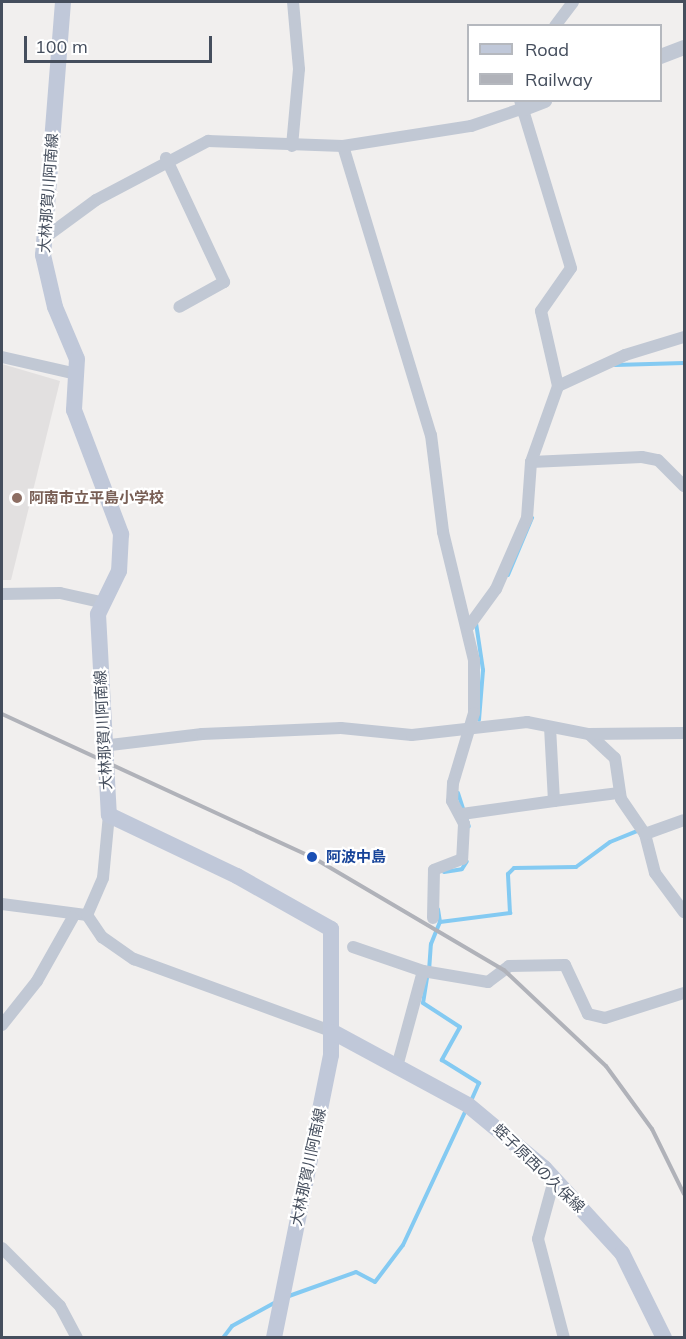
<!DOCTYPE html>
<meta charset="utf-8">
<style>
body{margin:0}
#map{position:relative;width:686px;height:1339px;overflow:hidden;background:#f1efee;font-family:Mulish,"Noto Sans JP",sans-serif}
div>[style]{position:absolute}
.education>*{inset:0;background:#e2e0e0}
.stream>*{height:4px;margin:-2px;padding:0 2px;transform-origin:2px;border-radius:2px;background:#84caf2}
.minor>*{height:12px;margin:-6px;padding:0 6px;transform-origin:6px;border-radius:6px;background:#c1c8d4}
.tertiary>*{height:15px;margin:-7.5px;padding:0 7.5px;transform-origin:7.5px;border-radius:7.5px;background:#c1c8d4}
.secondary>*{height:16px;margin:-8px;padding:0 8px;transform-origin:8px;border-radius:8px;background:#c0c8d9}
.rail>*{height:4px;margin:-2px;padding:0 2px;transform-origin:2px;border-radius:2px;background:#b0b2b9}
.dots>*{width:16px;height:16px;translate:-50% -50%;box-sizing:border-box;border:3px solid #fff;border-radius:50%}
span{translate:-50% -50%;white-space:nowrap;text-align:center;line-height:1.15;-webkit-text-stroke:4.5px #fff;paint-order:stroke}
.street-label{font-size:15px;color:#454e5d}
.education-label{font-size:15px;color:#785e54;font-weight:700}
.left{translate:0 -50%;text-align:left}
.transit-label{font-size:15px;color:#164399;font-weight:700}
.frame{position:absolute;inset:0;border:3px solid #454e5d;pointer-events:none}
.legend{position:absolute;left:467px;top:24px;width:195px;height:78px;box-sizing:border-box;background:#fff;border:2px solid #b5b8be;margin:0;padding:8px 10px;list-style:none;font-size:18px;color:#454e5d}
.legend li{display:flex;align-items:center;gap:12px;height:30px}
.legend b{width:30px;border:2px solid #b5b8be}
.scale{position:absolute;left:24px;top:36px;width:188px;height:27px;box-sizing:border-box;border:3px solid #454e5d;border-top:0;padding-left:8px;font-size:18px;line-height:21px;white-space:nowrap;color:#454e5d;-webkit-text-stroke:4px #fff;paint-order:stroke}
</style>
<div id="map">
<div class="education">
<i style="clip-path:polygon(2px 364px,60px 381px,11px 580px,2px 580px)"></i>
</div>
<div class="stream">
<i style="left:615px;top:365px;width:69px;rotate:-1.7deg"></i>
<i style="left:508px;top:575px;width:62px;rotate:-67.2deg"></i>
<i style="left:476px;top:623px;width:48px;rotate:81.5deg"></i>
<i style="left:483px;top:670px;width:50px;rotate:94.6deg"></i>
<i style="left:458px;top:793px;width:35px;rotate:72deg"></i>
<i style="left:444px;top:872px;width:18px;rotate:-9deg"></i>
<i style="left:462px;top:869px;width:9px;rotate:-58deg"></i>
<i style="left:440px;top:922px;width:71px;rotate:-7.3deg"></i>
<i style="left:510px;top:913px;width:39px;rotate:-93deg"></i>
<i style="left:508px;top:874px;width:8px;rotate:-45deg"></i>
<i style="left:514px;top:868px;width:62px;rotate:-0.9deg"></i>
<i style="left:576px;top:867px;width:42px;rotate:-36.3deg"></i>
<i style="left:610px;top:842px;width:29px;rotate:-22deg"></i>
<i style="left:429px;top:971px;width:27px;rotate:-86deg"></i>
<i style="left:431px;top:944px;width:24px;rotate:-68deg"></i>
<i style="left:440px;top:922px;width:13px;rotate:-99deg"></i>
<i style="left:427px;top:978px;width:25px;rotate:99deg"></i>
<i style="left:423px;top:1003px;width:44px;rotate:33deg"></i>
<i style="left:460px;top:1027px;width:38px;rotate:119deg"></i>
<i style="left:442px;top:1060px;width:44px;rotate:31.9deg"></i>
<i style="left:479px;top:1083px;width:20px;rotate:114deg"></i>
<i style="left:289px;top:1296px;width:71px;rotate:-19.7deg"></i>
<i style="left:356px;top:1272px;width:21px;rotate:28deg"></i>
<i style="left:375px;top:1282px;width:46px;rotate:-52.9deg"></i>
<i style="left:403px;top:1245px;width:147px;rotate:-65deg"></i>
<i style="left:223px;top:1338px;width:15px;rotate:-53deg"></i>
<i style="left:232px;top:1326px;width:48px;rotate:-28.7deg"></i>
</div>
<div class="minor">
<i style="left:555px;top:26px;width:30px;rotate:-53deg"></i>
<i style="left:292px;top:146px;width:77px;rotate:-84.8deg"></i>
<i style="left:299px;top:69px;width:67px;rotate:-95.1deg"></i>
<i style="left:343px;top:146px;width:302px;rotate:73.1deg"></i>
<i style="left:431px;top:435px;width:98px;rotate:82.9deg"></i>
<i style="left:443px;top:532px;width:132px;rotate:76.4deg"></i>
<i style="left:474px;top:660px;width:53px;rotate:90deg"></i>
<i style="left:474px;top:713px;width:73px;rotate:106.7deg"></i>
<i style="left:453px;top:783px;width:18px;rotate:93deg"></i>
<i style="left:452px;top:801px;width:26px;rotate:62deg"></i>
<i style="left:464px;top:824px;width:35px;rotate:93deg"></i>
<i style="left:462px;top:859px;width:30px;rotate:159deg"></i>
<i style="left:434px;top:870px;width:48px;rotate:91.2deg"></i>
<i style="left:166px;top:158px;width:137px;rotate:64.9deg"></i>
<i style="left:224px;top:282px;width:51px;rotate:150.9deg"></i>
<i style="left:43px;top:239px;width:66px;rotate:-36.3deg"></i>
<i style="left:96px;top:200px;width:127px;rotate:-27.8deg"></i>
<i style="left:208px;top:141px;width:135px;rotate:2.1deg"></i>
<i style="left:343px;top:146px;width:130px;rotate:-8.9deg"></i>
<i style="left:471px;top:126px;width:53px;rotate:-18.8deg"></i>
<i style="left:2px;top:357px;width:76px;rotate:12.9deg"></i>
<i style="left:558px;top:386px;width:74px;rotate:-24.8deg"></i>
<i style="left:625px;top:355px;width:62px;rotate:-17deg"></i>
<i style="left:531px;top:462px;width:111px;rotate:-2.6deg"></i>
<i style="left:642px;top:457px;width:16px;rotate:11deg"></i>
<i style="left:658px;top:460px;width:37px;rotate:45deg"></i>
<i style="left:2px;top:594px;width:58px;rotate:-1deg"></i>
<i style="left:60px;top:593px;width:42px;rotate:12.4deg"></i>
<i style="left:469px;top:626px;width:46px;rotate:-53.9deg"></i>
<i style="left:496px;top:589px;width:77px;rotate:-66.4deg"></i>
<i style="left:527px;top:518px;width:56px;rotate:-85.9deg"></i>
<i style="left:531px;top:462px;width:81px;rotate:-70.4deg"></i>
<i style="left:558px;top:386px;width:77px;rotate:-102.8deg"></i>
<i style="left:541px;top:311px;width:52px;rotate:-55.1deg"></i>
<i style="left:571px;top:268px;width:176px;rotate:-106.9deg"></i>
<i style="left:550px;top:727px;width:74px;rotate:86.9deg"></i>
<i style="left:554px;top:801px;width:64px;rotate:-7.1deg"></i>
<i style="left:589px;top:734px;width:35px;rotate:43deg"></i>
<i style="left:615px;top:758px;width:41px;rotate:81.7deg"></i>
<i style="left:621px;top:799px;width:42px;rotate:55.6deg"></i>
<i style="left:645px;top:834px;width:40px;rotate:75.6deg"></i>
<i style="left:655px;top:873px;width:49px;rotate:53.4deg"></i>
<i style="left:102px;top:746px;width:101px;rotate:-6.8deg"></i>
<i style="left:202px;top:734px;width:139px;rotate:-2.5deg"></i>
<i style="left:341px;top:728px;width:71px;rotate:5.6deg"></i>
<i style="left:412px;top:735px;width:116px;rotate:-6.4deg"></i>
<i style="left:527px;top:722px;width:63px;rotate:11deg"></i>
<i style="left:589px;top:734px;width:95px;rotate:-0.6deg"></i>
<i style="left:462px;top:814px;width:93px;rotate:-8deg"></i>
<i style="left:645px;top:834px;width:41px;rotate:-19.7deg"></i>
<i style="left:2px;top:904px;width:86px;rotate:7.4deg"></i>
<i style="left:87px;top:915px;width:40px;rotate:-66.6deg"></i>
<i style="left:103px;top:878px;width:63px;rotate:-84.6deg"></i>
<i style="left:87px;top:915px;width:27px;rotate:56deg"></i>
<i style="left:102px;top:937px;width:39px;rotate:35deg"></i>
<i style="left:134px;top:959px;width:212px;rotate:20.1deg"></i>
<i style="left:353px;top:947px;width:74px;rotate:18.9deg"></i>
<i style="left:2px;top:1025px;width:56px;rotate:-51.5deg"></i>
<i style="left:37px;top:981px;width:73px;rotate:-60.6deg"></i>
<i style="left:398px;top:1063px;width:95px;rotate:-74.8deg"></i>
<i style="left:423px;top:971px;width:66px;rotate:9.6deg"></i>
<i style="left:488px;top:982px;width:26px;rotate:-37deg"></i>
<i style="left:509px;top:966px;width:56px;rotate:-1deg"></i>
<i style="left:565px;top:965px;width:54px;rotate:64.9deg"></i>
<i style="left:588px;top:1014px;width:17px;rotate:13deg"></i>
<i style="left:605px;top:1018px;width:83px;rotate:-17.6deg"></i>
<i style="left:554px;top:1180px;width:61px;rotate:105.2deg"></i>
<i style="left:538px;top:1239px;width:102px;rotate:75.3deg"></i>
<i style="left:2px;top:1248px;width:82px;rotate:45deg"></i>
<i style="left:60px;top:1306px;width:36px;rotate:62deg"></i>
</div>
<div class="tertiary">
<i style="left:660px;top:56px;width:26px;rotate:-21deg"></i>
<i style="left:521px;top:109px;width:25px;rotate:-21deg"></i>
</div>
<div class="secondary">
<i style="left:63px;top:2px;width:254px;rotate:94.5deg"></i>
<i style="left:43px;top:255px;width:53px;rotate:77deg"></i>
<i style="left:55px;top:307px;width:56px;rotate:67.1deg"></i>
<i style="left:77px;top:359px;width:51px;rotate:93.4deg"></i>
<i style="left:74px;top:410px;width:133px;rotate:69.2deg"></i>
<i style="left:121px;top:534px;width:37px;rotate:93deg"></i>
<i style="left:119px;top:571px;width:48px;rotate:116deg"></i>
<i style="left:98px;top:614px;width:201px;rotate:86.9deg"></i>
<i style="left:109px;top:815px;width:142px;rotate:25.5deg"></i>
<i style="left:237px;top:876px;width:108px;rotate:29.4deg"></i>
<i style="left:331px;top:929px;width:126px;rotate:90deg"></i>
<i style="left:331px;top:1055px;width:289px;rotate:101.4deg"></i>
<i style="left:333px;top:1032px;width:153px;rotate:28.4deg"></i>
<i style="left:468px;top:1105px;width:99px;rotate:39.7deg"></i>
<i style="left:544px;top:1168px;width:115px;rotate:47.5deg"></i>
<i style="left:622px;top:1253px;width:95px;rotate:63.7deg"></i>
</div>
<div class="rail">
<i style="left:2px;top:714px;width:341px;rotate:24.8deg"></i>
<i style="left:312px;top:857px;width:223px;rotate:30.5deg"></i>
<i style="left:504px;top:970px;width:140px;rotate:43.3deg"></i>
<i style="left:606px;top:1066px;width:78px;rotate:53.9deg"></i>
<i style="left:652px;top:1129px;width:72px;rotate:63.8deg"></i>
</div>
<div class="dots">
<i style="left:17px;top:498px;background:#8d6e63"></i>
<i style="left:312px;top:857px;background:#1a4fb4"></i>
</div>
<div class="street-label">
<span style="left:48px;top:193px;rotate:-86deg">大林那賀川阿南線</span>
<span style="left:103px;top:730px;rotate:-93deg">大林那賀川阿南線</span>
<span style="left:308px;top:1167px;rotate:-78deg">大林那賀川阿南線</span>
<span style="left:539px;top:1168px;rotate:44deg">蛭子原西の久保線</span>
</div>
<div class="education-label">
<span class="left" style="left:29px;top:498px">阿南市立平島小学校</span>
</div>
<div class="transit-label">
<span class="left" style="left:326px;top:857px">阿波中島</span>
</div>
<div class="frame"></div>
<ul class="legend">
<li><b style="height:8px;background:#c0c8d9"></b>Road</li>
<li><b style="height:8px;background:#b0b2b9"></b>Railway</li>
</ul>
<div class="scale">100 m</div>
</div>
